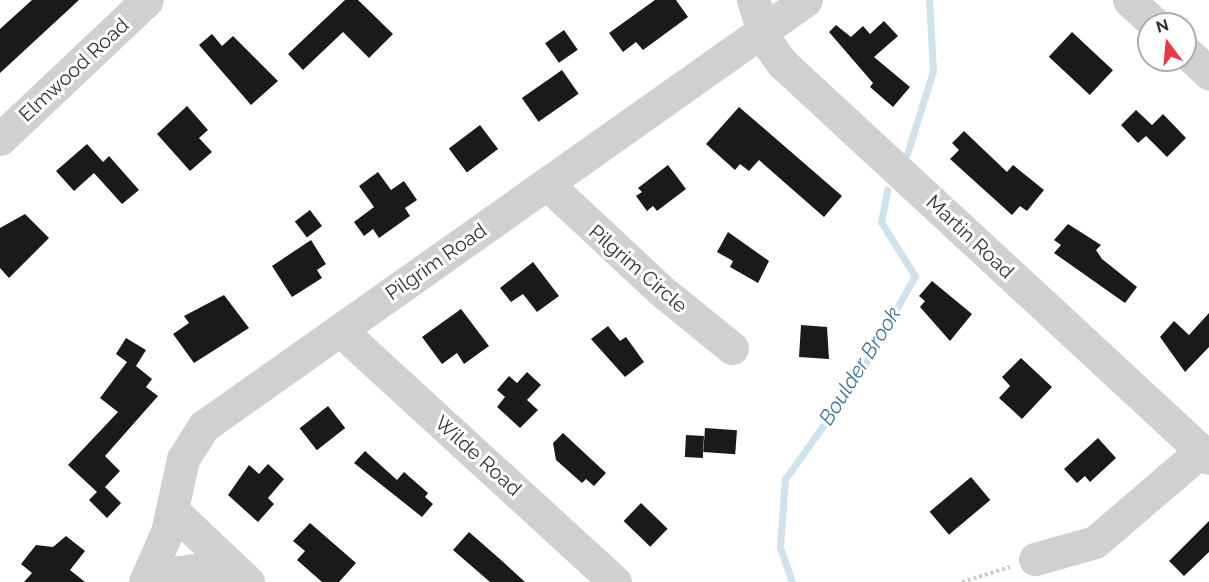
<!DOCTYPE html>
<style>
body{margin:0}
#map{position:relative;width:1209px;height:582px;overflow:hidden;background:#fff;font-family:Raleway,sans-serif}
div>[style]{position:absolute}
.stream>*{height:7px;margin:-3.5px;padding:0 3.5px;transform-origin:3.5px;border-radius:3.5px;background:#cfe2ee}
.building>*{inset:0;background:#1a1a1a;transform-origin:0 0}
.path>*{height:4px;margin-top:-2px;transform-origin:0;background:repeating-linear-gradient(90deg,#cdcdcd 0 3px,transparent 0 6px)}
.minor>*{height:33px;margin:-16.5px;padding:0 16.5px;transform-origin:16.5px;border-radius:16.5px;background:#d0d0d0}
span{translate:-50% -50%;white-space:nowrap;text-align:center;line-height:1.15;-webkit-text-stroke:6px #fff;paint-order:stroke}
.street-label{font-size:20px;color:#333}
.water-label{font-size:21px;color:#3f7597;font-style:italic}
.north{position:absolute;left:1137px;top:12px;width:60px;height:60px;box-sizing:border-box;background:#fff;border:2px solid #adadad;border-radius:50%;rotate:344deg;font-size:16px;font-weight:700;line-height:24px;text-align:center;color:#333}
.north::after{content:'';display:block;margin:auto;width:21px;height:27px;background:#e63946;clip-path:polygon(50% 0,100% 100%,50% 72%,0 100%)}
</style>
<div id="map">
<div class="stream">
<i style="left:907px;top:154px;width:87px;rotate:-72.6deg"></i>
<i style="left:933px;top:71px;width:71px;rotate:-93.2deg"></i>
<i style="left:792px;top:582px;width:37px;rotate:-109deg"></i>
<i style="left:780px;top:547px;width:68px;rotate:-85.8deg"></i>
<i style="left:785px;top:479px;width:125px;rotate:-54.4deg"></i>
<i style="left:858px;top:377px;width:116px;rotate:-60.6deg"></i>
<i style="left:915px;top:276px;width:64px;rotate:-122.2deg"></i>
<i style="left:881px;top:222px;width:33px;rotate:-79deg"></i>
</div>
<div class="building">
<i style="clip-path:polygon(32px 0,79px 0,0 73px,0 29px)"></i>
<i style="clip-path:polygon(345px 0,358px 0,393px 34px,369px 58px,343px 32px,303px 70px,288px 54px)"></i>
<i style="clip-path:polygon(655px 0,676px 0,688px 17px,643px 50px,636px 42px,623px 52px,609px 33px)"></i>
<i style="clip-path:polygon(884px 21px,898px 36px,874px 57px,910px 87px,893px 107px,870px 87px,873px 83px,829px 32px,836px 25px,851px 37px,863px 26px,870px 34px)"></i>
<i style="left:564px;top:30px;width:24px;height:23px;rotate:55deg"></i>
<i style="left:1072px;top:32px;width:56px;height:34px;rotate:43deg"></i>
<i style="clip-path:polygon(212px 34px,222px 46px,233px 36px,278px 81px,251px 105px,199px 45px)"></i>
<i style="left:562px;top:70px;width:29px;height:49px;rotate:55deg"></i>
<i style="clip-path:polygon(187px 106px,208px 130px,199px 138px,212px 152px,190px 171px,157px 134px)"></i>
<i style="clip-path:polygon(739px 107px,842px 196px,824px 217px,759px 160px,749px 171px,740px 164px,735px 170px,706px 144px)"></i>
<i style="clip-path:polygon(1136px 110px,1152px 125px,1163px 114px,1186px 138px,1167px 157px,1146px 136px,1138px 143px,1121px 125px)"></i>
<i style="left:480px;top:125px;width:30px;height:39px;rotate:53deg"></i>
<i style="clip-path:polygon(964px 131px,1007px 172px,1013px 165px,1044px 190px,1027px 211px,1020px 206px,1012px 215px,950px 159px,959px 150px,952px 143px)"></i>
<i style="clip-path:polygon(87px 144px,103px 162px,109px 156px,139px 190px,122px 204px,94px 173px,74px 191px,56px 171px)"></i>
<i style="clip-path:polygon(668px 165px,686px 189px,657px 211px,653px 206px,647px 211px,636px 196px,642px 192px,638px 188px)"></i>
<i style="clip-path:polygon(378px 172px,391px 190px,404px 181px,417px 200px,405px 208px,410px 216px,379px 238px,373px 229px,364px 236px,354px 222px,374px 207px,359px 186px)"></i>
<i style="left:310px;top:210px;width:20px;height:19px;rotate:53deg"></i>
<i style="clip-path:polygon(25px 214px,49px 238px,9px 278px,0 268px,0 228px)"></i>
<i style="clip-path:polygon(1068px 224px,1101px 245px,1096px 250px,1102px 259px,1137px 287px,1125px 303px,1054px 253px,1061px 245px,1054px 240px)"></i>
<i style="clip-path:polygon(728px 232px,769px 261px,758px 283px,730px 267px,733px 261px,717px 252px)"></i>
<i style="clip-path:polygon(311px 240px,326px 264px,317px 270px,322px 278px,292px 297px,272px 266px)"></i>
<i style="clip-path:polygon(533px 262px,559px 296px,537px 312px,523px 294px,511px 302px,500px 288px)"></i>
<i style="clip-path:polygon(932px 281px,972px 314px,950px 341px,920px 307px,925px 301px,919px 296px)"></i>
<i style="clip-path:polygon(224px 295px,249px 328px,194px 363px,173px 334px,189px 323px,184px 316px)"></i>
<i style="clip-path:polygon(461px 309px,489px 346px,464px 364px,457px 353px,442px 364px,422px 337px)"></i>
<i style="clip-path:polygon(1209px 313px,1209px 347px,1185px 372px,1160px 337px,1174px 321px,1189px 335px)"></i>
<i style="clip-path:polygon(801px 325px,827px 327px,829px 359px,799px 357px)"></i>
<i style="clip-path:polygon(608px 326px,620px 341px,626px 337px,644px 362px,625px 377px,591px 339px)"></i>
<i style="clip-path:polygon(126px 338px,146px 350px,136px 366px,152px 379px,146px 387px,158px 396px,105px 456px,120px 471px,105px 487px,121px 503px,107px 518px,89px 500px,97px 492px,68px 465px,118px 412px,100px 398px,127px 362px,116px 354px)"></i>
<i style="clip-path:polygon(1021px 358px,1052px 387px,1022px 419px,999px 398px,1010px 386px,1002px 377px)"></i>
<i style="clip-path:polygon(527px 372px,541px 385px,527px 400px,538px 410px,520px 428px,497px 407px,505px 397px,497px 390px,509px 376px,517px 383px)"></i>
<i style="left:328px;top:406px;width:28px;height:36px;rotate:52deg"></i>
<i style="left:705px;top:428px;width:32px;height:24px;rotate:4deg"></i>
<i style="clip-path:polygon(563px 433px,606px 473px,594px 486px,586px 479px,582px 483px,556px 460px,553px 443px)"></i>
<i style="left:686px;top:435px;width:18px;height:22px;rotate:3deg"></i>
<i style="clip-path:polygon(1098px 438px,1116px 458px,1090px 482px,1085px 476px,1077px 483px,1064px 469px)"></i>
<i style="clip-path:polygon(365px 451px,397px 480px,404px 472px,428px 493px,425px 497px,433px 504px,422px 517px,354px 463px)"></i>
<i style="clip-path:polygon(268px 464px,284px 479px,268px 498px,274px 504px,258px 522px,228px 495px,249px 465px,259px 474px)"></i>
<i style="left:971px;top:477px;width:30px;height:54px;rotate:50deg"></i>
<i style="left:641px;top:503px;width:37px;height:25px;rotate:44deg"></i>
<i style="clip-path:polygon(1209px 521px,1209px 552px,1184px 576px,1169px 561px)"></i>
<i style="clip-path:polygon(310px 523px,356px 563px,339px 582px,322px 582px,297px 560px,305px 551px,293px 541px)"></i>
<i style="clip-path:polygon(469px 532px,501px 560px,525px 582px,490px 582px,453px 550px)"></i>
<i style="clip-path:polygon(66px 536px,85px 551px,70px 570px,85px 582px,24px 582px,32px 573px,21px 564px,36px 545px,53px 547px)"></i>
</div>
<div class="path">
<i style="left:962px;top:582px;width:50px;rotate:-17.4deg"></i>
</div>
<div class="minor">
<i style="left:753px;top:0;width:43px;rotate:72.4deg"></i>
<i style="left:766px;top:41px;width:29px;rotate:54deg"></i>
<i style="left:783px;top:64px;width:580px;rotate:42.77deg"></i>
<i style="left:1129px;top:0;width:35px;rotate:43deg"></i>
<i style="left:1185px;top:51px;width:33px;rotate:43deg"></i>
<i style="left:0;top:139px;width:202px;rotate:-43.4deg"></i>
<i style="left:547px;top:184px;width:158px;rotate:43deg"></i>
<i style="left:663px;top:292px;width:89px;rotate:39.1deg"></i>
<i style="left:340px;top:330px;width:373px;rotate:42.5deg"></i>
<i style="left:172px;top:510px;width:98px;rotate:43.3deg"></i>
<i style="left:1035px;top:559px;width:62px;rotate:-15.8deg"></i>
<i style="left:1095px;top:542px;width:140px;rotate:-40.6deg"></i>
<i style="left:149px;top:576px;width:53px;rotate:-7.5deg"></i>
<i style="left:202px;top:569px;width:48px;rotate:15.8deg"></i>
<i style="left:145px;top:582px;width:55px;rotate:-66.3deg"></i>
<i style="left:167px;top:532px;width:75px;rotate:-77.6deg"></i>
<i style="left:183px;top:459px;width:39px;rotate:-58deg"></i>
<i style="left:204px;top:426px;width:737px;rotate:-35.28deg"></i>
</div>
<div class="street-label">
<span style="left:74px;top:70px;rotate:-43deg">Elmwood Road</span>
<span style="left:970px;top:237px;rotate:43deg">Martin Road</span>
<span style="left:436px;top:262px;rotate:-35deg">Pilgrim Road</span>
<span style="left:638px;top:269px;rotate:41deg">Pilgrim Circle</span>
<span style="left:478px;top:456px;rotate:42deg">Wilde Road</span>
</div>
<div class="water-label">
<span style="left:860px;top:366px;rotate:-58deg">Boulder Brook</span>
</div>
<div class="north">N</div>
</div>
